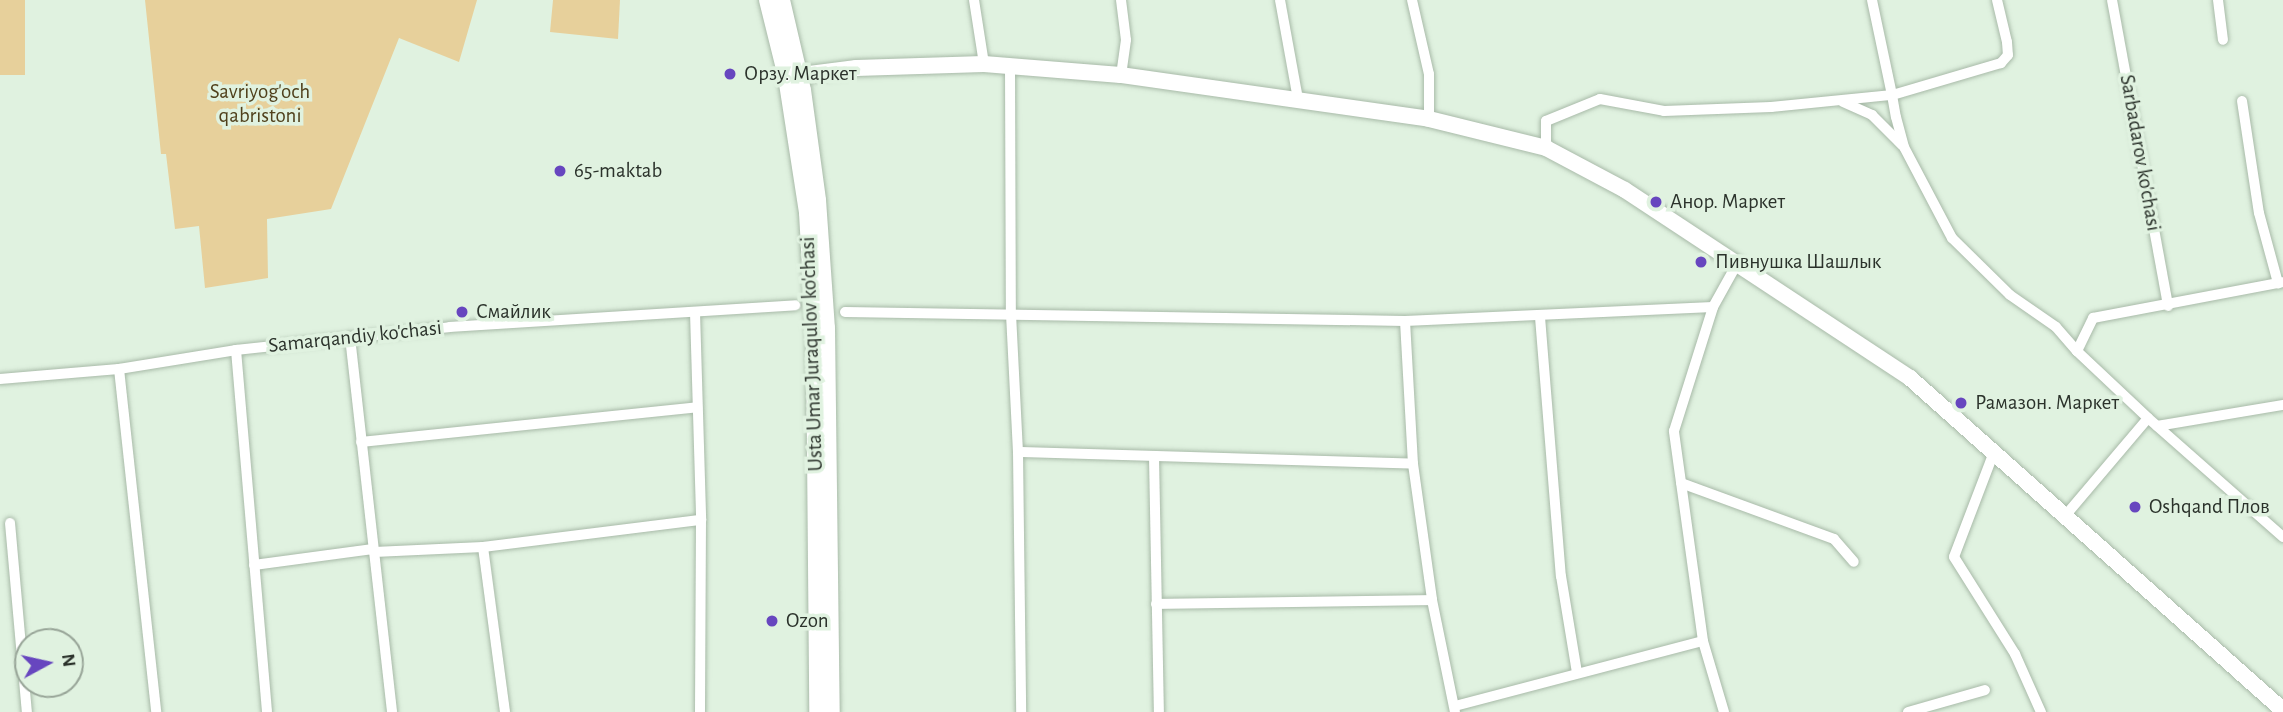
<!DOCTYPE html>
<meta charset="utf-8">
<style>
body{margin:0}
#map{position:relative;width:2283px;height:712px;overflow:hidden;background:#e0f2e0;font-family:"Alegreya Sans",sans-serif}
div>[style]{position:absolute}
.green>*{inset:0;background:#e7d09b;transform-origin:0 0}
.roads{filter:drop-shadow(0 0 2px #a8baa8) drop-shadow(0 0 2px #a8baa8)}
.minor>*{height:10px;margin:-5px;padding:0 5px;transform-origin:5px;border-radius:5px;background:#fff}
.secondary>*{height:16px;margin:-8px;padding:0 8px;transform-origin:8px;border-radius:8px;background:#fff}
.dots>*{width:19px;height:19px;translate:-50% -50%;box-sizing:border-box;border:4px solid #e0f2e0;border-radius:50%}
span{translate:-50% -50%;white-space:nowrap;text-align:center;line-height:1.15;-webkit-text-stroke:7px #e0f2e0;paint-order:stroke}
.poi-label{font-size:21px;color:#2b322b}
.left{translate:0 -50%;text-align:left}
.park-label{font-size:21px;color:#50411c}
.street-label{font-size:21px;color:#2b322b}
.north{position:absolute;left:14px;top:628px;width:70px;height:70px;box-sizing:border-box;background:#e0f2e0;border:2px solid #98a598;border-radius:50%;rotate:82deg;font-size:19px;font-weight:700;line-height:28px;text-align:center;color:#2b322b}
.north::after{content:'';display:block;margin:auto;width:24px;height:32px;background:#6746bf;clip-path:polygon(50% 0,100% 100%,50% 72%,0 100%)}
</style>
<div id="map">
<div class="green">
<i style="left:0;top:0;width:25px;height:75px"></i>
<i style="clip-path:polygon(145px 0,477px 0,459px 62px,399px 38px,331px 209px,267px 219px,268px 278px,205px 288px,199px 226px,175px 229px,166px 154px,161px 154px)"></i>
<i style="clip-path:polygon(553px 0,620px 0,618px 39px,550px 32px)"></i>
</div>
<div class="roads">
<div class="minor">
<i style="left:974px;top:0;width:65px;rotate:81.1deg"></i>
<i style="left:1121px;top:0;width:40px;rotate:82.9deg"></i>
<i style="left:1126px;top:40px;width:35px;rotate:98deg"></i>
<i style="left:1280px;top:0;width:101px;rotate:79.7deg"></i>
<i style="left:1412px;top:0;width:76px;rotate:77.1deg"></i>
<i style="left:1429px;top:74px;width:45px;rotate:90deg"></i>
<i style="left:1997px;top:0;width:43px;rotate:76.6deg"></i>
<i style="left:2007px;top:42px;width:13px;rotate:86deg"></i>
<i style="left:2008px;top:55px;width:11px;rotate:131deg"></i>
<i style="left:2001px;top:63px;width:114px;rotate:163.6deg"></i>
<i style="left:1892px;top:95px;width:22px;rotate:80deg"></i>
<i style="left:1896px;top:117px;width:31px;rotate:75deg"></i>
<i style="left:1904px;top:147px;width:103px;rotate:62.2deg"></i>
<i style="left:1952px;top:238px;width:81px;rotate:44.5deg"></i>
<i style="left:2010px;top:295px;width:56px;rotate:34.8deg"></i>
<i style="left:2056px;top:327px;width:32px;rotate:49deg"></i>
<i style="left:2112px;top:0;width:311px;rotate:79.6deg"></i>
<i style="left:2218px;top:0;width:40px;rotate:82.9deg"></i>
<i style="left:1010px;top:67px;width:247px;rotate:89.8deg"></i>
<i style="left:1011px;top:314px;width:138px;rotate:87.1deg"></i>
<i style="left:1018px;top:452px;width:260px;rotate:89.3deg"></i>
<i style="left:2242px;top:101px;width:113px;rotate:81.4deg"></i>
<i style="left:2259px;top:213px;width:73px;rotate:74.8deg"></i>
<i style="left:1843px;top:102px;width:32px;rotate:24deg"></i>
<i style="left:1872px;top:115px;width:42px;rotate:45deg"></i>
<i style="left:1546px;top:148px;width:27px;rotate:-90deg"></i>
<i style="left:1546px;top:121px;width:58px;rotate:-22.2deg"></i>
<i style="left:1600px;top:99px;width:65px;rotate:10.6deg"></i>
<i style="left:1664px;top:111px;width:107px;rotate:-2.1deg"></i>
<i style="left:1771px;top:107px;width:122px;rotate:-5.7deg"></i>
<i style="left:1892px;top:95px;width:97px;rotate:-101.9deg"></i>
<i style="left:695px;top:312px;width:208px;rotate:88.3deg"></i>
<i style="left:701px;top:520px;width:192px;rotate:90.3deg"></i>
<i style="left:845px;top:312px;width:560px;rotate:0.92deg"></i>
<i style="left:1405px;top:321px;width:308px;rotate:-2.6deg"></i>
<i style="left:1540px;top:317px;width:260px;rotate:85.4deg"></i>
<i style="left:1561px;top:576px;width:98px;rotate:80.6deg"></i>
<i style="left:1405px;top:321px;width:143px;rotate:86.8deg"></i>
<i style="left:1413px;top:464px;width:137px;rotate:82deg"></i>
<i style="left:1432px;top:600px;width:114px;rotate:78.4deg"></i>
<i style="left:350px;top:337px;width:377px;rotate:83.6deg"></i>
<i style="left:236px;top:350px;width:363px;rotate:85.1deg"></i>
<i style="left:119px;top:369px;width:345px;rotate:83.8deg"></i>
<i style="left:0;top:379px;width:119px;rotate:-4.8deg"></i>
<i style="left:119px;top:369px;width:119px;rotate:-9.2deg"></i>
<i style="left:236px;top:350px;width:215px;rotate:-6.1deg"></i>
<i style="left:450px;top:327px;width:346px;rotate:-3.6deg"></i>
<i style="left:2148px;top:418px;width:180px;rotate:41.4deg"></i>
<i style="left:2157px;top:426px;width:128px;rotate:-9.5deg"></i>
<i style="left:361px;top:442px;width:338px;rotate:-5.9deg"></i>
<i style="left:1018px;top:452px;width:395px;rotate:1.7deg"></i>
<i style="left:1994px;top:452px;width:112px;rotate:110.9deg"></i>
<i style="left:1954px;top:557px;width:115px;rotate:57.8deg"></i>
<i style="left:2015px;top:654px;width:64px;rotate:65.9deg"></i>
<i style="left:1154px;top:457px;width:255px;rotate:88.9deg"></i>
<i style="left:1681px;top:483px;width:163px;rotate:20.1deg"></i>
<i style="left:1834px;top:539px;width:30px;rotate:49deg"></i>
<i style="left:2065px;top:516px;width:128px;rotate:-49.7deg"></i>
<i style="left:2148px;top:418px;width:98px;rotate:-136.7deg"></i>
<i style="left:2077px;top:351px;width:37px;rotate:-64deg"></i>
<i style="left:2093px;top:318px;width:193px;rotate:-10.7deg"></i>
<i style="left:10px;top:523px;width:190px;rotate:84.9deg"></i>
<i style="left:483px;top:547px;width:166px;rotate:82.4deg"></i>
<i style="left:374px;top:552px;width:109px;rotate:-2.6deg"></i>
<i style="left:483px;top:547px;width:220px;rotate:-7.1deg"></i>
<i style="left:254px;top:565px;width:120px;rotate:-7.7deg"></i>
<i style="left:1156px;top:604px;width:276px;rotate:-0.8deg"></i>
<i style="left:1455px;top:706px;width:256px;rotate:-14.7deg"></i>
<i style="left:1724px;top:712px;width:74px;rotate:-106.5deg"></i>
<i style="left:1703px;top:641px;width:212px;rotate:-97.9deg"></i>
<i style="left:1674px;top:431px;width:130px;rotate:-72.5deg"></i>
<i style="left:1713px;top:307px;width:51px;rotate:-60.9deg"></i>
<i style="left:1908px;top:712px;width:80px;rotate:-15.9deg"></i>
</div>
<div class="secondary">
<i style="left:767px;top:0;width:79px;rotate:76.1deg"></i>
<i style="left:786px;top:77px;width:138px;rotate:81.2deg"></i>
<i style="left:807px;top:213px;width:122px;rotate:86.7deg"></i>
<i style="left:814px;top:335px;width:377px;rotate:89.5deg"></i>
<i style="left:782px;top:0;width:92px;rotate:76.9deg"></i>
<i style="left:803px;top:90px;width:111px;rotate:82.2deg"></i>
<i style="left:818px;top:200px;width:128px;rotate:86deg"></i>
<i style="left:827px;top:328px;width:384px;rotate:89.3deg"></i>
<i style="left:786px;top:77px;width:71px;rotate:-7.3deg"></i>
<i style="left:856px;top:68px;width:128px;rotate:-1.8deg"></i>
<i style="left:984px;top:64px;width:137px;rotate:4.6deg"></i>
<i style="left:1121px;top:75px;width:311px;rotate:8.1deg"></i>
<i style="left:1429px;top:119px;width:121px;rotate:13.9deg"></i>
<i style="left:1546px;top:148px;width:89px;rotate:28deg"></i>
<i style="left:1625px;top:190px;width:341px;rotate:33.4deg"></i>
<i style="left:1910px;top:378px;width:499px;rotate:41.7deg"></i>
</div>
</div>
<div class="dots">
<i style="left:730px;top:74px;background:#6746bf"></i>
<i style="left:560px;top:171px;background:#6746bf"></i>
<i style="left:1656px;top:202px;background:#6746bf"></i>
<i style="left:1701px;top:262px;background:#6746bf"></i>
<i style="left:462px;top:312px;background:#6746bf"></i>
<i style="left:1961px;top:403px;background:#6746bf"></i>
<i style="left:2135px;top:507px;background:#6746bf"></i>
<i style="left:772px;top:621px;background:#6746bf"></i>
</div>
<div class="poi-label">
<span class="left" style="left:744px;top:74px">Орзу. Маркет</span>
<span class="left" style="left:574px;top:171px">65-maktab</span>
<span class="left" style="left:1670px;top:202px">Анор. Маркет</span>
<span class="left" style="left:1715px;top:262px">Пивнушка Шашлык</span>
<span class="left" style="left:476px;top:312px">Смайлик</span>
<span class="left" style="left:1975px;top:403px">Рамазон. Маркет</span>
<span class="left" style="left:2149px;top:507px">Oshqand Плов</span>
<span class="left" style="left:786px;top:621px">Ozon</span>
</div>
<div class="park-label">
<span style="left:260px;top:104px">Savriyog'och<br>qabristoni</span>
</div>
<div class="street-label">
<span style="left:2140px;top:153px;rotate:80deg">Sarbadarov ko'chasi</span>
<span style="left:355px;top:337px;rotate:-6deg">Samarqandiy ko'chasi</span>
<span style="left:812px;top:354px;rotate:-92deg">Usta Umar Juraqulov ko'chasi</span>
</div>
<div class="north">N</div>
</div>
